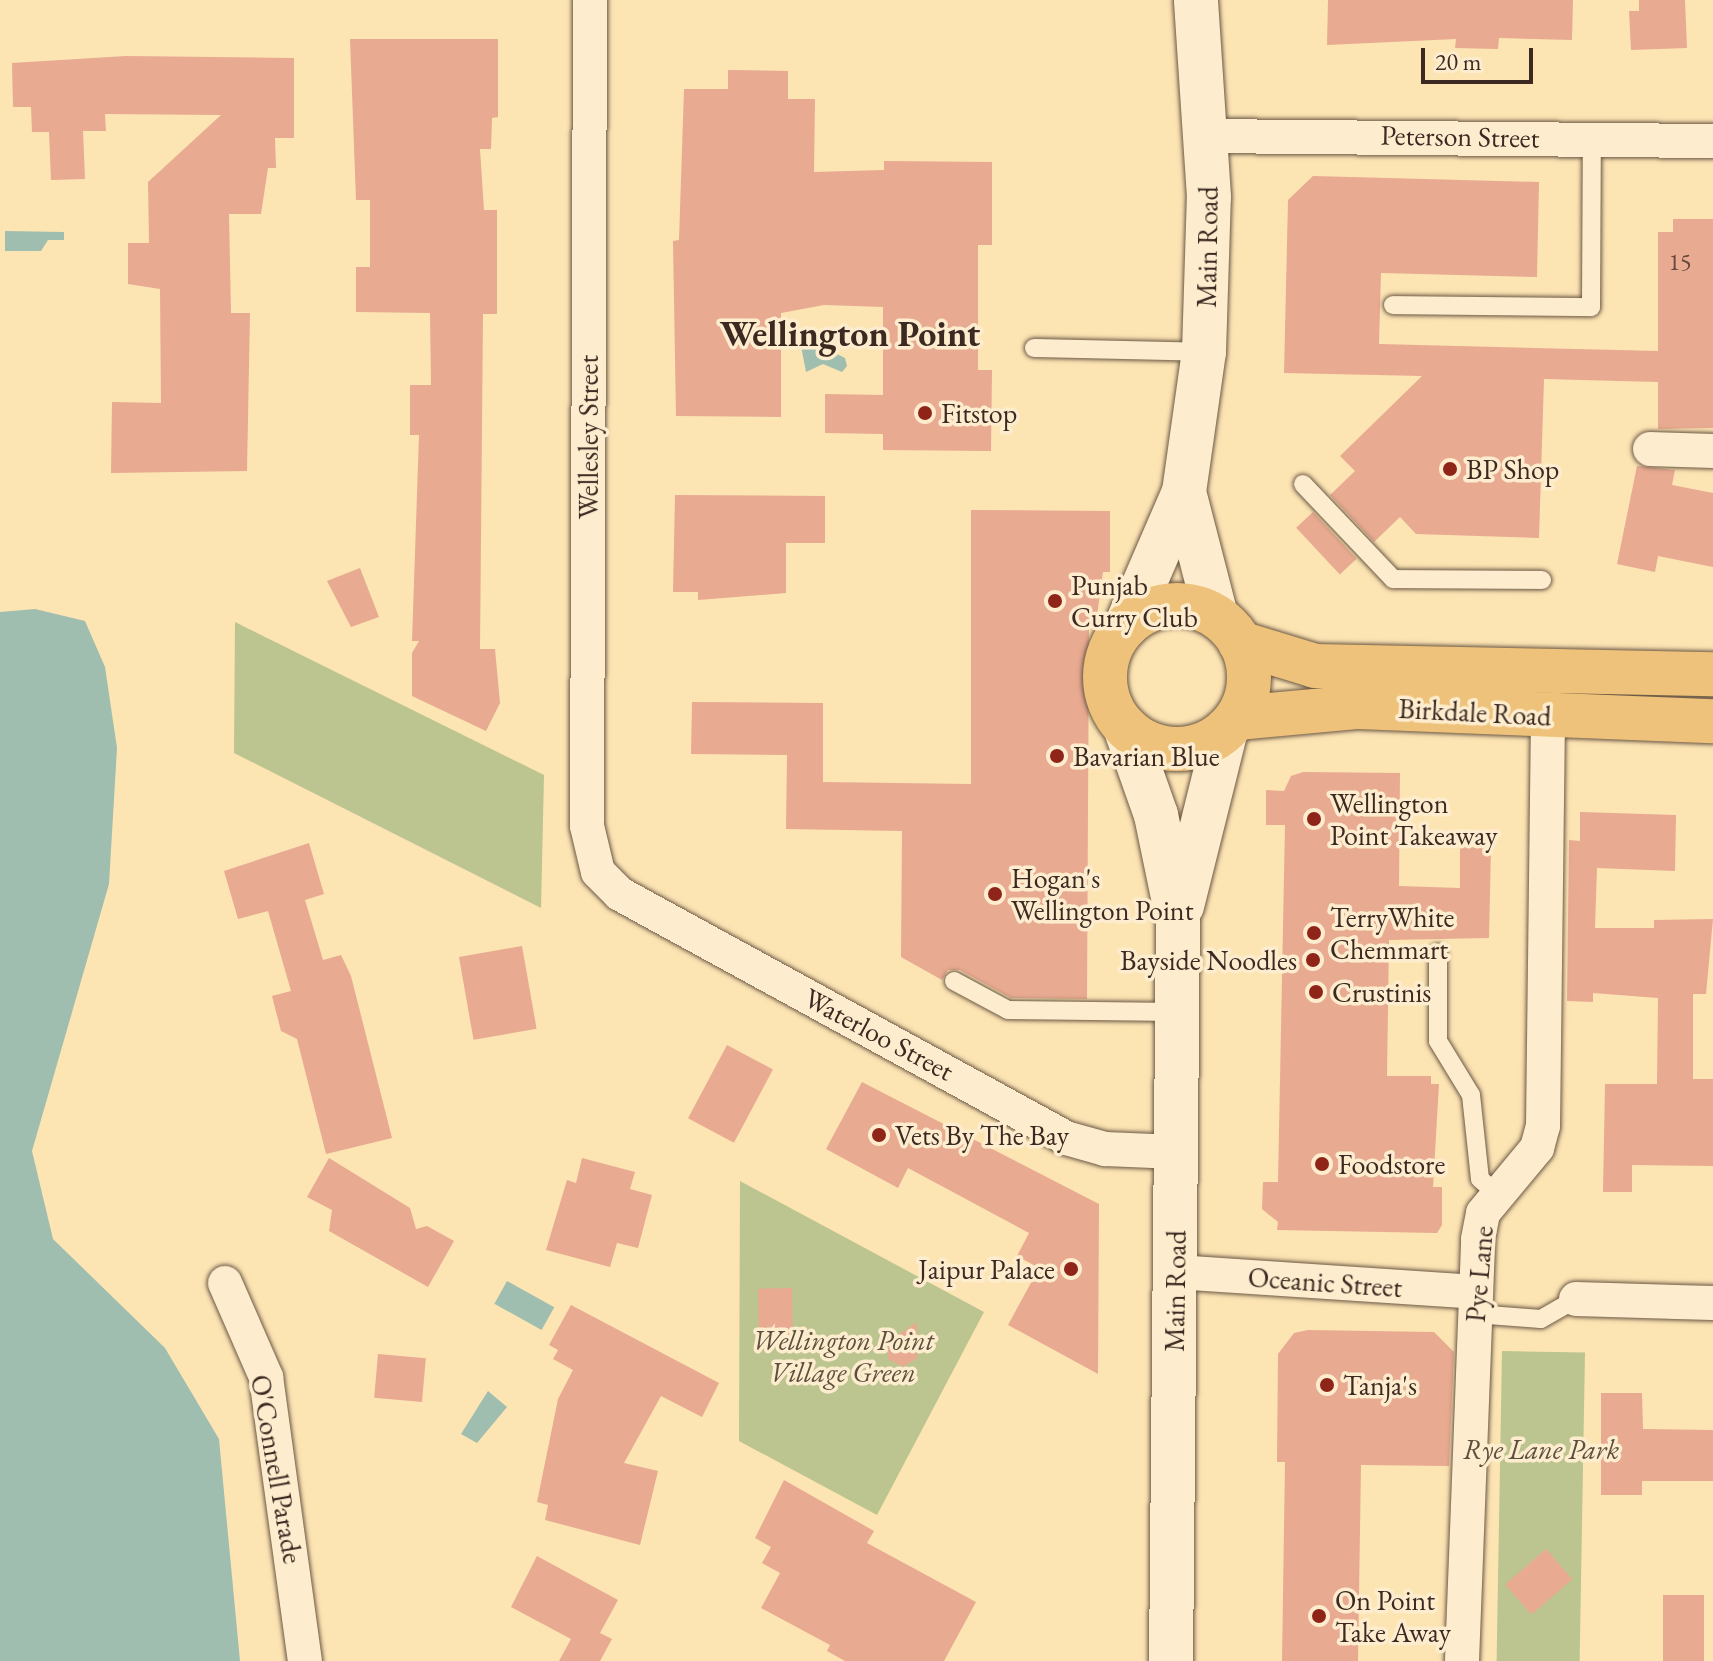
<!DOCTYPE html>
<style>
body{margin:0}
#map{position:relative;width:1713px;height:1661px;overflow:hidden;background:#fce4b3;font-family:"EB Garamond",serif}
div>[style]{position:absolute}
.green>*{inset:0;background:#bcc58f;transform-origin:0 0}
.water>*{inset:0;background:#9fbeaf;transform-origin:0 0}
.building>*{inset:0;background:#e8aa91;transform-origin:0 0}
.roads{filter:drop-shadow(0 0 2px #6c5846) drop-shadow(0 0 2px #6c5846)}
.lane>*{height:18px;margin:-9px;padding:0 9px;transform-origin:9px;border-radius:9px;background:#fdedce}
.street>*{height:34px;margin:-17px;padding:0 17px;transform-origin:17px;border-radius:17px;background:#fdedce}
.secondary>*{height:44px;margin:-22px;padding:0 22px;transform-origin:22px;border-radius:22px;background:#fdedce}
.primary>*{height:44px;margin:-22px;padding:0 22px;transform-origin:22px;border-radius:22px;background:#eec27a}
.primary>.ring{margin:-22px;padding:0;box-sizing:content-box;background:none;border:44px solid #eec27a;border-radius:50%}
.dots>*{width:22px;height:22px;translate:-50% -50%;box-sizing:border-box;border:4px solid #fdedce;border-radius:50%}
span{translate:-50% -50%;white-space:nowrap;text-align:center;line-height:1.15;-webkit-text-stroke:7px #fdedce;paint-order:stroke}
.number-label{font-size:24px;color:#67493e}
.number-label span{-webkit-text-stroke-width:0}
.street-label{font-size:28px;color:#3c2922}
.poi-label{font-size:28px;color:#3c2922}
.left{translate:0 -50%;text-align:left}
.right{translate:-100% -50%;text-align:right}
.park-label{font-size:28px;color:#5c503d;font-style:italic}
.district-label{font-size:36px;color:#3c2922;font-weight:700}
.scale{position:absolute;left:1421px;top:48px;width:112px;height:36px;box-sizing:border-box;border:4px solid #3c2922;border-top:0;padding-left:10px;font-size:24px;line-height:28px;white-space:nowrap;color:#3c2922;-webkit-text-stroke:6px #fdedce;paint-order:stroke}
</style>
<div id="map">
<div class="green">
<i style="clip-path:polygon(235px 622px,544px 775px,541px 908px,234px 753px)"></i>
<i style="clip-path:polygon(740px 1181px,984px 1312px,877px 1515px,739px 1441px)"></i>
<i style="left:1502px;top:1351px;width:83px;height:310px;rotate:1deg"></i>
</div>
<div class="water">
<i style="clip-path:polygon(5px 231px,64px 232px,64px 240px,48px 240px,41px 251px,5px 251px)"></i>
<i style="clip-path:polygon(810px 341px,845px 358px,847px 366px,842px 372px,823px 364px,806px 372px,801px 346px)"></i>
<i style="clip-path:polygon(35px 609px,85px 621px,105px 667px,117px 748px,109px 884px,32px 1151px,53px 1239px,165px 1348px,219px 1439px,240px 1661px,0 1661px,0 612px)"></i>
<i style="left:507px;top:1281px;width:54px;height:26px;rotate:29deg"></i>
<i style="clip-path:polygon(488px 1391px,507px 1407px,477px 1443px,461px 1434px)"></i>
</div>
<div class="building">
<i style="clip-path:polygon(1328px 0,1573px 0,1572px 40px,1499px 38px,1498px 49px,1455px 48px,1456px 39px,1327px 45px)"></i>
<i style="clip-path:polygon(1639px 0,1685px 0,1687px 48px,1631px 50px,1629px 11px,1639px 11px)"></i>
<i style="clip-path:polygon(350px 39px,498px 39px,498px 117px,492px 118px,491px 149px,480px 149px,484px 210px,497px 210px,497px 314px,483px 314px,480px 649px,495px 649px,500px 703px,486px 731px,412px 696px,412px 653px,419px 641px,412px 641px,419px 435px,410px 435px,410px 385px,431px 385px,430px 313px,356px 312px,356px 267px,370px 267px,370px 200px,356px 200px)"></i>
<i style="clip-path:polygon(126px 56px,294px 58px,294px 138px,275px 138px,276px 168px,268px 168px,261px 214px,229px 214px,231px 313px,250px 313px,247px 471px,111px 473px,112px 402px,161px 403px,160px 289px,128px 284px,128px 243px,149px 243px,148px 182px,221px 115px,105px 114px,106px 131px,83px 131px,85px 179px,51px 180px,49px 132px,32px 132px,31px 107px,13px 107px,12px 63px)"></i>
<i style="clip-path:polygon(728px 70px,788px 71px,788px 99px,815px 99px,814px 172px,884px 170px,884px 161px,992px 162px,992px 245px,978px 245px,978px 370px,992px 370px,991px 451px,883px 450px,883px 434px,825px 433px,825px 394px,883px 395px,883px 307px,824px 305px,781px 313px,781px 417px,676px 416px,673px 241px,679px 240px,684px 89px,728px 89px)"></i>
<i style="clip-path:polygon(1313px 176px,1539px 182px,1537px 277px,1381px 273px,1379px 344px,1658px 351px,1658px 232px,1673px 232px,1673px 219px,1713px 219px,1713px 428px,1658px 429px,1658px 382px,1544px 379px,1539px 538px,1416px 534px,1400px 517px,1374px 542px,1330px 495px,1355px 471px,1340px 456px,1422px 376px,1284px 373px,1288px 200px)"></i>
<i style="clip-path:polygon(1637px 466px,1675px 470px,1672px 485px,1713px 493px,1713px 567px,1658px 556px,1655px 572px,1617px 564px)"></i>
<i style="clip-path:polygon(675px 495px,825px 496px,825px 543px,786px 543px,786px 593px,698px 600px,698px 592px,673px 592px)"></i>
<i style="clip-path:polygon(971px 510px,1110px 511px,1110px 572px,1103px 572px,1096px 623px,1089px 623px,1087px 999px,1011px 998px,960px 970px,948px 970px,942px 980px,901px 957px,902px 831px,786px 829px,787px 755px,691px 754px,692px 702px,823px 703px,823px 782px,971px 784px)"></i>
<i style="left:1313px;top:512px;width:64px;height:23px;rotate:47deg"></i>
<i style="clip-path:polygon(360px 568px,379px 617px,351px 627px,327px 581px)"></i>
<i style="clip-path:polygon(1303px 772px,1400px 773px,1399px 886px,1460px 888px,1460px 847px,1491px 848px,1489px 938px,1389px 940px,1387px 1076px,1431px 1076px,1431px 1084px,1439px 1084px,1433px 1187px,1442px 1187px,1442px 1225px,1437px 1233px,1277px 1230px,1278px 1222px,1262px 1209px,1263px 1182px,1278px 1182px,1285px 825px,1266px 825px,1266px 790px,1284px 791px,1291px 776px)"></i>
<i style="clip-path:polygon(1580px 812px,1676px 815px,1675px 871px,1597px 868px,1595px 928px,1654px 928px,1654px 920px,1713px 919px,1706px 994px,1693px 994px,1693px 1079px,1713px 1079px,1713px 1166px,1632px 1165px,1632px 1192px,1603px 1192px,1605px 1084px,1657px 1084px,1658px 998px,1593px 993px,1593px 1002px,1567px 1001px,1569px 840px,1580px 841px)"></i>
<i style="clip-path:polygon(309px 843px,324px 894px,305px 900px,323px 960px,341px 955px,351px 976px,392px 1138px,326px 1154px,297px 1039px,281px 1031px,272px 996px,291px 991px,268px 911px,238px 919px,224px 871px)"></i>
<i style="left:522px;top:946px;width:84px;height:64px;rotate:80deg"></i>
<i style="left:727px;top:1045px;width:52px;height:83px;rotate:28deg"></i>
<i style="clip-path:polygon(862px 1082px,1099px 1204px,1098px 1374px,1008px 1325px,1039px 1268px,1017px 1256px,1029px 1233px,908px 1168px,898px 1188px,826px 1149px)"></i>
<i style="clip-path:polygon(329px 1158px,410px 1208px,416px 1229px,427px 1226px,454px 1241px,428px 1287px,329px 1231px,332px 1210px,307px 1197px)"></i>
<i style="clip-path:polygon(582px 1158px,635px 1172px,630px 1189px,652px 1195px,638px 1248px,617px 1243px,610px 1267px,546px 1250px,567px 1180px,576px 1183px)"></i>
<i style="left:792px;top:1288px;width:50px;height:34px;rotate:89deg"></i>
<i style="clip-path:polygon(571px 1305px,719px 1383px,702px 1417px,661px 1396px,624px 1463px,658px 1471px,640px 1545px,545px 1520px,548px 1505px,537px 1502px,558px 1399px,573px 1370px,553px 1359px,558px 1350px,549px 1345px)"></i>
<i style="clip-path:polygon(917px 1322px,917px 1358px,903px 1367px,888px 1359px,888px 1342px)"></i>
<i style="clip-path:polygon(1308px 1330px,1434px 1332px,1454px 1352px,1449px 1466px,1361px 1465px,1358px 1661px,1282px 1661px,1285px 1462px,1277px 1462px,1278px 1354px,1294px 1333px)"></i>
<i style="left:378px;top:1354px;width:48px;height:44px;rotate:5deg"></i>
<i style="clip-path:polygon(1601px 1393px,1642px 1393px,1643px 1429px,1713px 1430px,1713px 1481px,1642px 1481px,1642px 1495px,1601px 1495px)"></i>
<i style="clip-path:polygon(784px 1480px,874px 1531px,867px 1543px,976px 1602px,944px 1661px,845px 1661px,827px 1651px,830px 1645px,761px 1608px,780px 1573px,762px 1563px,771px 1547px,755px 1538px)"></i>
<i style="left:1546px;top:1549px;width:40px;height:54px;rotate:49deg"></i>
<i style="clip-path:polygon(537px 1556px,618px 1600px,600px 1633px,612px 1639px,600px 1661px,559px 1661px,571px 1639px,511px 1607px)"></i>
<i style="left:1663px;top:1595px;width:41px;height:66px"></i>
</div>
<div class="roads">
<div class="lane">
<i style="left:1393px;top:305px;width:198px;rotate:0.6deg"></i>
<i style="left:1591px;top:307px;width:169px;rotate:-89.7deg"></i>
<i style="left:1034px;top:348px;width:170px;rotate:1.3deg"></i>
<i style="left:1303px;top:484px;width:131px;rotate:46.5deg"></i>
<i style="left:1393px;top:579px;width:149px;rotate:0.4deg"></i>
<i style="left:1438px;top:953px;width:88px;rotate:90deg"></i>
<i style="left:1438px;top:1041px;width:63px;rotate:58.6deg"></i>
<i style="left:1471px;top:1095px;width:84px;rotate:83.9deg"></i>
<i style="left:1480px;top:1179px;width:21px;rotate:41deg"></i>
<i style="left:954px;top:981px;width:61px;rotate:28.2deg"></i>
<i style="left:1008px;top:1010px;width:170px;rotate:0.7deg"></i>
<i style="left:1475px;top:1314px;width:66px;rotate:4.3deg"></i>
<i style="left:1541px;top:1319px;width:40px;rotate:-29.7deg"></i>
</div>
<div class="street">
<i style="left:590px;top:0;width:826px;rotate:90.21deg"></i>
<i style="left:587px;top:826px;width:47px;rotate:76.6deg"></i>
<i style="left:598px;top:872px;width:31px;rotate:45deg"></i>
<i style="left:620px;top:894px;width:508px;rotate:28.68deg"></i>
<i style="left:1066px;top:1138px;width:41px;rotate:15.8deg"></i>
<i style="left:1105px;top:1149px;width:72px;rotate:2.4deg"></i>
<i style="left:1206px;top:136px;width:507px;rotate:0.57deg"></i>
<i style="left:1650px;top:449px;width:63px;rotate:1.8deg"></i>
<i style="left:1176px;top:1272px;width:300px;rotate:3.8deg"></i>
<i style="left:225px;top:1283px;width:103px;rotate:66.4deg"></i>
<i style="left:266px;top:1377px;width:287px;rotate:82.2deg"></i>
<i style="left:1576px;top:1299px;width:137px;rotate:1.7deg"></i>
<i style="left:1462px;top:1661px;width:422px;rotate:-87.8deg"></i>
<i style="left:1478px;top:1239px;width:26px;rotate:-79deg"></i>
<i style="left:1483px;top:1213px;width:85px;rotate:-50.3deg"></i>
<i style="left:1537px;top:1148px;width:23px;rotate:-75deg"></i>
<i style="left:1543px;top:1126px;width:410px;rotate:-89.3deg"></i>
</div>
<div class="secondary">
<i style="left:1184px;top:492px;width:128px;rotate:75.5deg"></i>
<i style="left:1126px;top:626px;width:146px;rotate:-66.6deg"></i>
<i style="left:1184px;top:492px;width:141px;rotate:-81.9deg"></i>
<i style="left:1204px;top:352px;width:155px;rotate:-88.2deg"></i>
<i style="left:1209px;top:197px;width:197px;rotate:-93.8deg"></i>
<i style="left:1125px;top:727px;width:93px;rotate:70.6deg"></i>
<i style="left:1156px;top:815px;width:108px;rotate:78.3deg"></i>
<i style="left:1178px;top:921px;width:740px;rotate:90.54deg"></i>
<i style="left:1182px;top:906px;width:181px;rotate:-76deg"></i>
</div>
<div class="primary">
<i class="ring" style="left:1105px;top:605px;width:100px;height:100px"></i>
<i style="left:1240px;top:643px;width:78px;rotate:17deg"></i>
<i style="left:1315px;top:666px;width:398px;rotate:1.2deg"></i>
<i style="left:1237px;top:718px;width:122px;rotate:-5.2deg"></i>
<i style="left:1359px;top:707px;width:354px;rotate:2.3deg"></i>
</div>
</div>
<div class="dots">
<i style="left:925px;top:413px;background:#8f2418"></i>
<i style="left:1450px;top:469px;background:#8f2418"></i>
<i style="left:1055px;top:601px;background:#8f2418"></i>
<i style="left:1057px;top:756px;background:#8f2418"></i>
<i style="left:1314px;top:819px;background:#8f2418"></i>
<i style="left:995px;top:894px;background:#8f2418"></i>
<i style="left:1314px;top:933px;background:#8f2418"></i>
<i style="left:1313px;top:960px;background:#8f2418"></i>
<i style="left:1316px;top:992px;background:#8f2418"></i>
<i style="left:879px;top:1135px;background:#8f2418"></i>
<i style="left:1322px;top:1164px;background:#8f2418"></i>
<i style="left:1071px;top:1269px;background:#8f2418"></i>
<i style="left:1327px;top:1385px;background:#8f2418"></i>
<i style="left:1319px;top:1616px;background:#8f2418"></i>
</div>
<div class="number-label">
<span style="left:1680px;top:262px">15</span>
</div>
<div class="street-label">
<span style="left:1460px;top:136px;rotate:1deg">Peterson Street</span>
<span style="left:1207px;top:247px;rotate:-89deg">Main Road</span>
<span style="left:588px;top:437px;rotate:-90deg">Wellesley Street</span>
<span style="left:1475px;top:712px;rotate:3deg">Birkdale Road</span>
<span style="left:879px;top:1034px;rotate:28deg">Waterloo Street</span>
<span style="left:1479px;top:1274px;rotate:-85deg">Pye Lane</span>
<span style="left:1325px;top:1282px;rotate:4deg">Oceanic Street</span>
<span style="left:1175px;top:1291px;rotate:-89deg">Main Road</span>
<span style="left:277px;top:1469px;rotate:80deg">O'Connell Parade</span>
</div>
<div class="poi-label">
<span class="left" style="left:941px;top:413px">Fitstop</span>
<span class="left" style="left:1466px;top:469px">BP Shop</span>
<span class="left" style="left:1071px;top:601px">Punjab<br>Curry Club</span>
<span class="left" style="left:1073px;top:756px">Bavarian Blue</span>
<span class="left" style="left:1330px;top:819px">Wellington<br>Point Takeaway</span>
<span class="left" style="left:1011px;top:894px">Hogan's<br>Wellington Point</span>
<span class="left" style="left:1330px;top:933px">TerryWhite<br>Chemmart</span>
<span class="right" style="left:1297px;top:960px">Bayside Noodles</span>
<span class="left" style="left:1332px;top:992px">Crustinis</span>
<span class="left" style="left:895px;top:1135px">Vets By The Bay</span>
<span class="left" style="left:1338px;top:1164px">Foodstore</span>
<span class="right" style="left:1055px;top:1269px">Jaipur Palace</span>
<span class="left" style="left:1343px;top:1385px">Tanja's</span>
<span class="left" style="left:1335px;top:1616px">On Point<br>Take Away</span>
</div>
<div class="park-label">
<span style="left:843px;top:1356px">Wellington Point<br>Village Green</span>
<span style="left:1541px;top:1449px">Rye Lane Park</span>
</div>
<div class="district-label">
<span style="left:850px;top:334px">Wellington Point</span>
</div>
<div class="scale">20 m</div>
</div>
